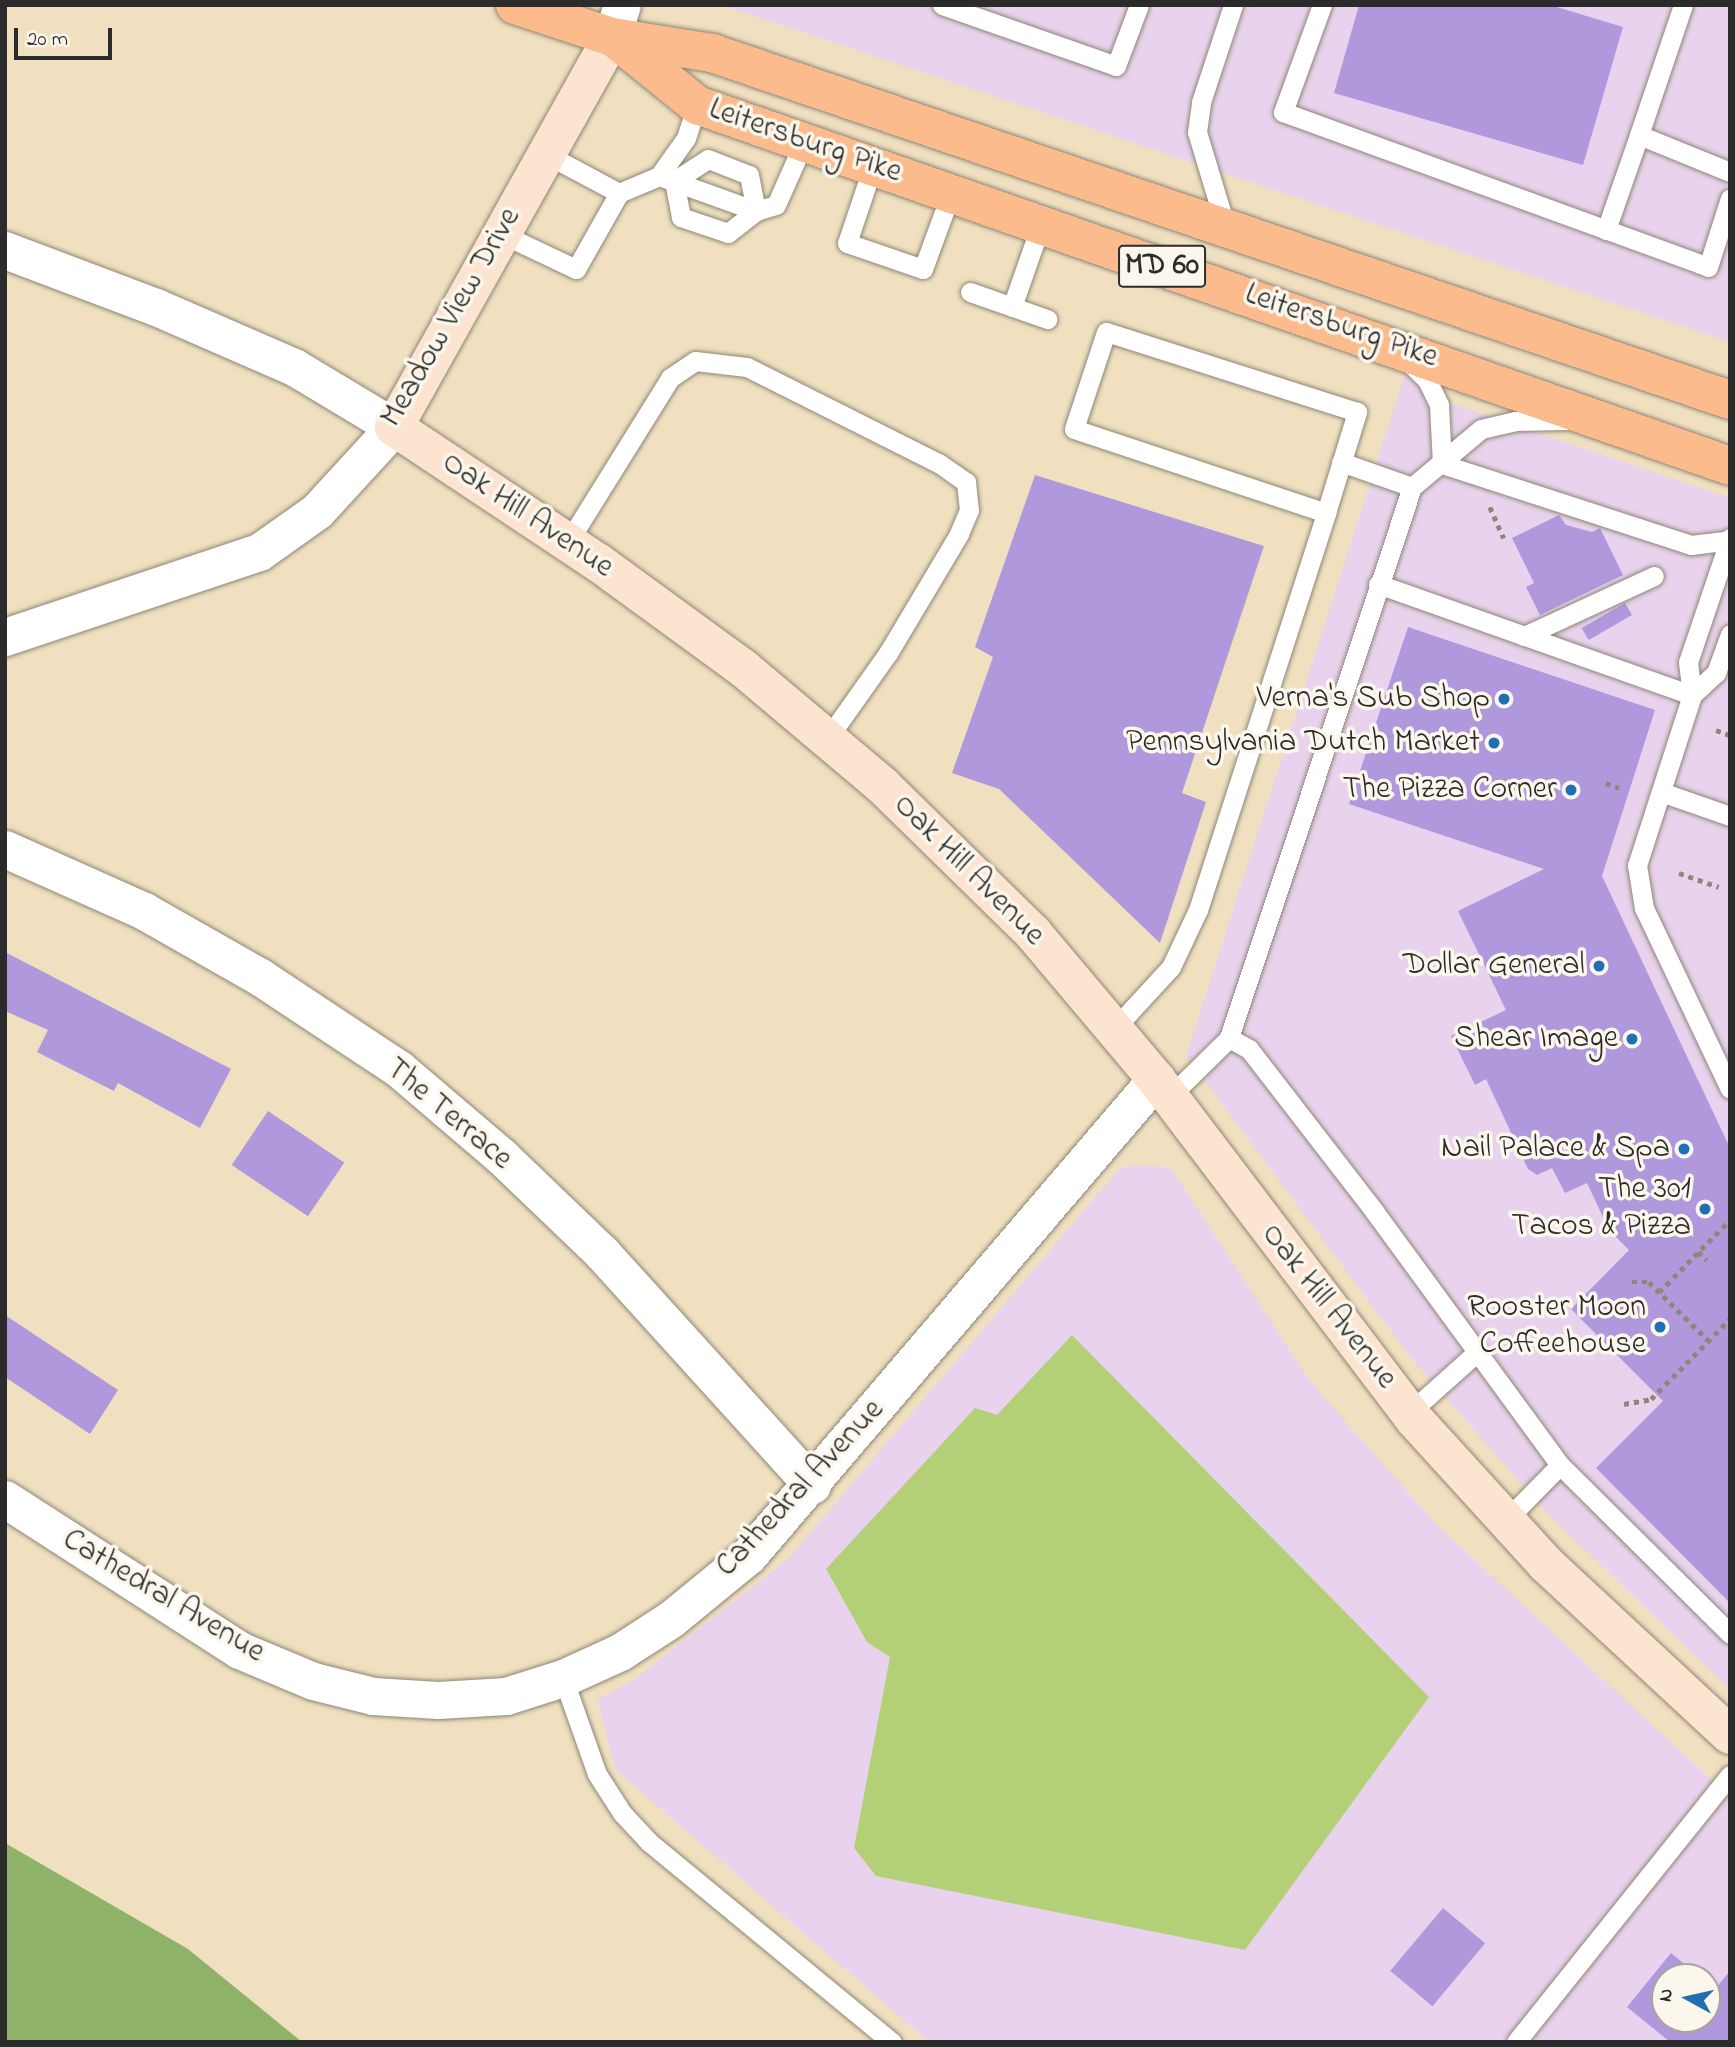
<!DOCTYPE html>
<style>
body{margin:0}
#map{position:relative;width:1735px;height:2047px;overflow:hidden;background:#f0e0c0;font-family:"Indie Flower",sans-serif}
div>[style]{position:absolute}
.built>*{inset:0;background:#e9d2ed}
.green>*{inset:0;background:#b3d077}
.forest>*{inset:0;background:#8eb268}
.building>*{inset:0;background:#af98dc;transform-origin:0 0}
.path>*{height:4.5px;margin-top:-2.25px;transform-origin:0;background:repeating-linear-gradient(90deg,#8e8676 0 5px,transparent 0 10px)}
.roads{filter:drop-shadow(0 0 2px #8e8676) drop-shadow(0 0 2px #8e8676)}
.lane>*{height:19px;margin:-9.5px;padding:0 9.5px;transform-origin:9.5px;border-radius:9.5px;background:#fff}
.street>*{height:37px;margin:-18.5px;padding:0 18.5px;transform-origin:18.5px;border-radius:18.5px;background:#fff}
.secondary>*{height:38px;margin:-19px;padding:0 19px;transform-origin:19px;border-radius:19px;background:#fde4d1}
.primary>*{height:38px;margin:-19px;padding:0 19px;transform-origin:19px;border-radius:19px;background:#fbbb8d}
.dots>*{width:19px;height:19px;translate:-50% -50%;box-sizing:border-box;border:4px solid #fbf7ec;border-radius:50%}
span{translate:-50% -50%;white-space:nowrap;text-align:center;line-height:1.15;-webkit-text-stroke:7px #fbf7ec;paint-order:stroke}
.shield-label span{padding:2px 5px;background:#fbf7ec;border:2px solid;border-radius:5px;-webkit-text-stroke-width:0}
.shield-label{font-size:30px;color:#2b2b2b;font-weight:700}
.street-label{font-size:32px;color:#2b2b2b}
.poi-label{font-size:32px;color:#2b2b2b}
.right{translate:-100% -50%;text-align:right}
.frame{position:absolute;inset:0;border:7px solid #2b2b2b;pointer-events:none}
.north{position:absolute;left:1651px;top:1963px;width:70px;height:70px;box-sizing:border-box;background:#fbf7ec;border:2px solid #a8a59f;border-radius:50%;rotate:278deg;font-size:19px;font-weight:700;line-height:28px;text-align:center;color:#2b2b2b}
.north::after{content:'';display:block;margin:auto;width:24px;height:32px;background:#1f6fb2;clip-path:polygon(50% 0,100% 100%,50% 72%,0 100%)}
.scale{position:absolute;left:14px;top:28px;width:98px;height:32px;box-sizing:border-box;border:4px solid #2b2b2b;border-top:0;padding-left:9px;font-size:21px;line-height:24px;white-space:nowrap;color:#2b2b2b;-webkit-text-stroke:5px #fbf7ec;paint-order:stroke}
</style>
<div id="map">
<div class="built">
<i style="clip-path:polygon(720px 5px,1730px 5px,1730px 342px)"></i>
<i style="clip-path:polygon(1407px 368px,1429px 396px,1730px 498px,1730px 1689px,1548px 1514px,1415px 1363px,1186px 1056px)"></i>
<i style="clip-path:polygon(evenodd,1144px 1165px,1171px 1168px,1310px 1381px,1435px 1523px,1730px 1797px,1730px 2042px,929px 2042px,616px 1770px,597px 1700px,632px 1681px,789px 1558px,1120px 1168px,1144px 1165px,1665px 1977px,1707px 1977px,1707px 2019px,1665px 2019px,1665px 1977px)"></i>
</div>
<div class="green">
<i style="clip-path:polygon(1072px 1335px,1429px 1697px,1245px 1950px,876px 1876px,854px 1848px,890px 1657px,867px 1642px,826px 1569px,975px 1408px,997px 1415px)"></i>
</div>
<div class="forest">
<i style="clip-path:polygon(5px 1843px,188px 1949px,302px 2042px,5px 2042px)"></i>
</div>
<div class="building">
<i style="clip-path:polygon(1359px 5px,1550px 5px,1623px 27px,1583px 165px,1334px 93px)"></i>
<i style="clip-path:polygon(1035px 475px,1264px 546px,1182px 793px,1206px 802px,1160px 943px,999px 789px,952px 773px,993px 657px,975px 647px)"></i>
<i style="clip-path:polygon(1559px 515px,1566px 525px,1592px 532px,1600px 528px,1623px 575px,1540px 615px,1526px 587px,1534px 583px,1512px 538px)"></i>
<i style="left:1625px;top:603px;width:14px;height:50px;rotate:60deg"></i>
<i style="clip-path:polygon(1408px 627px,1655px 710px,1602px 876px,1730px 1148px,1730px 1603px,1596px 1468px,1663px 1401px,1571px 1309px,1629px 1250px,1609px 1230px,1587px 1183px,1565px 1193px,1552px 1168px,1537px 1175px,1528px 1169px,1486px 1079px,1475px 1085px,1451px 1036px,1506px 1010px,1458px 911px,1544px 869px,1349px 804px)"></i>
<i style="clip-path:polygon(5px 952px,231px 1069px,200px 1128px,118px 1083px,114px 1091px,37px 1052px,48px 1030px,5px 1011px)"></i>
<i style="left:268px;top:1111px;width:92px;height:65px;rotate:34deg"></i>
<i style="clip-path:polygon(5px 1315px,118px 1390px,90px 1434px,5px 1377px)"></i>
<i style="left:1443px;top:1908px;width:55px;height:82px;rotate:40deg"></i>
<i style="clip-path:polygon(1671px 1953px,1700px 1977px,1665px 1977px,1665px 2019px,1707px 2019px,1707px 1983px,1715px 1989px,1730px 1971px,1730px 2042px,1670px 2042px,1627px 2007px)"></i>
</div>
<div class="path">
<i style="left:1490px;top:507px;width:34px;rotate:66deg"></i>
<i style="left:1716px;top:730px;width:15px;rotate:20deg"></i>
<i style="left:1606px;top:783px;width:14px;rotate:21deg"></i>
<i style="left:1679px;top:873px;width:42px;rotate:19.3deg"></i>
<i style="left:1698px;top:1252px;width:12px;rotate:42deg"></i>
<i style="left:1632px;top:1282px;width:17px"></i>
<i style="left:1649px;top:1282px;width:83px;rotate:44.5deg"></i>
<i style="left:1659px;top:1292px;width:101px;rotate:-45.4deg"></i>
<i style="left:1624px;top:1404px;width:27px;rotate:-10deg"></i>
<i style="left:1651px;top:1399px;width:112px;rotate:-45.4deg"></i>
</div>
<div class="roads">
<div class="lane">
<i style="left:942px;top:5px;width:184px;rotate:19.3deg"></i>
<i style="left:1116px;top:66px;width:65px;rotate:-69.3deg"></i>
<i style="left:1322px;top:5px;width:114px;rotate:110deg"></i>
<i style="left:1283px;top:112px;width:452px;rotate:20deg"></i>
<i style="left:1708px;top:267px;width:72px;rotate:-72.3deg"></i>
<i style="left:1683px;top:5px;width:137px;rotate:108.7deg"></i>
<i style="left:1639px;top:135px;width:98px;rotate:22.1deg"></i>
<i style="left:546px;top:154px;width:83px;rotate:28.1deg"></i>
<i style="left:619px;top:193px;width:43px;rotate:-23deg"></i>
<i style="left:659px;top:176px;width:103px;rotate:19.8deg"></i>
<i style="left:756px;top:211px;width:21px;rotate:-17deg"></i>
<i style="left:776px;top:205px;width:69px;rotate:-66deg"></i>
<i style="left:708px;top:159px;width:44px;rotate:21.3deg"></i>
<i style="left:749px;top:175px;width:37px;rotate:79deg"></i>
<i style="left:756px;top:211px;width:36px;rotate:142deg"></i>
<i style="left:728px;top:233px;width:50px;rotate:-161.2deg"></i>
<i style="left:681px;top:217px;width:37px;rotate:-101deg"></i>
<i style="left:674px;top:181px;width:40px;rotate:-32.9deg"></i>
<i style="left:873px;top:166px;width:81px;rotate:108.7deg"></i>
<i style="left:847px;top:243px;width:80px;rotate:18.9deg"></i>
<i style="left:923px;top:269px;width:81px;rotate:-69.8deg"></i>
<i style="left:659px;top:176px;width:47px;rotate:-54.6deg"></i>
<i style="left:686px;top:138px;width:35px;rotate:-72deg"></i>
<i style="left:1226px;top:228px;width:100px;rotate:-106.8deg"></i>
<i style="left:1197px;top:132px;width:30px;rotate:-82deg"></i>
<i style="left:1201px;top:102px;width:102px;rotate:-71.7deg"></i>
<i style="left:1606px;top:230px;width:101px;rotate:-70.8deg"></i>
<i style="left:502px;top:234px;width:82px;rotate:25.3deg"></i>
<i style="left:576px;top:269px;width:87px;rotate:-60.5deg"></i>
<i style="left:970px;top:292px;width:82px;rotate:19.3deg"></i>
<i style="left:1012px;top:307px;width:88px;rotate:-70.7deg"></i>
<i style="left:1410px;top:363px;width:24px;rotate:45deg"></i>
<i style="left:1427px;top:380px;width:28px;rotate:64deg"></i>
<i style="left:1439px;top:405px;width:59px;rotate:87.1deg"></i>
<i style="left:1341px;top:462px;width:75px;rotate:19.4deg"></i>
<i style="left:1442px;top:464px;width:262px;rotate:18deg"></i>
<i style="left:1691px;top:545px;width:38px;rotate:-7deg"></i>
<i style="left:1730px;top:538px;width:131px;rotate:108.7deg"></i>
<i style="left:1688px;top:662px;width:33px;rotate:83deg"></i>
<i style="left:1692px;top:695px;width:179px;rotate:107.9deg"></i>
<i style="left:1637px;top:865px;width:44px;rotate:80.8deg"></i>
<i style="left:1644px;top:908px;width:200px;rotate:64.6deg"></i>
<i style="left:568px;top:542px;width:193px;rotate:-58.1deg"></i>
<i style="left:670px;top:378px;width:30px;rotate:-34deg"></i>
<i style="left:695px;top:361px;width:52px;rotate:6.6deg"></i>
<i style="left:747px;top:367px;width:216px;rotate:26.7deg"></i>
<i style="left:940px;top:464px;width:32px;rotate:35deg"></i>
<i style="left:966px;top:482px;width:28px;rotate:84deg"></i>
<i style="left:969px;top:510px;width:26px;rotate:113deg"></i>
<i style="left:959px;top:534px;width:139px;rotate:120.8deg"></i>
<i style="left:888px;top:653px;width:105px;rotate:125.3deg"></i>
<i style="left:1378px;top:584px;width:333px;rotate:19.5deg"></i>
<i style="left:1524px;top:636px;width:143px;rotate:-24.8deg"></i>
<i style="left:1692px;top:695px;width:33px;rotate:-43deg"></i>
<i style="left:1716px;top:673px;width:41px;rotate:-70.3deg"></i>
<i style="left:1661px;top:792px;width:73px;rotate:19.2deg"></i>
<i style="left:1114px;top:1029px;width:84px;rotate:-47.4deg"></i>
<i style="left:1171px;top:967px;width:63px;rotate:-64.7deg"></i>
<i style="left:1198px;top:910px;width:417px;rotate:-72.1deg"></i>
<i style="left:1326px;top:513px;width:106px;rotate:-72.9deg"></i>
<i style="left:1357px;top:412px;width:263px;rotate:-162.3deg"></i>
<i style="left:1106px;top:332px;width:102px;rotate:108.3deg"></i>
<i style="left:1074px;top:429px;width:266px;rotate:18.4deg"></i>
<i style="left:1229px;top:1038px;width:23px;rotate:29deg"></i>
<i style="left:1249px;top:1049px;width:205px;rotate:52.3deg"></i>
<i style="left:1374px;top:1211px;width:315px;rotate:53.8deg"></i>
<i style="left:1560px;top:1465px;width:240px;rotate:44.8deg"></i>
<i style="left:1169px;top:1097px;width:84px;rotate:-44.5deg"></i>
<i style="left:1229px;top:1038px;width:581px;rotate:-71.63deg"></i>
<i style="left:1412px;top:487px;width:90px;rotate:-40deg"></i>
<i style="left:1481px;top:429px;width:35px;rotate:-13deg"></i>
<i style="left:1515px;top:421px;width:52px;rotate:-1.1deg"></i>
<i style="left:1409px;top:1413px;width:89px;rotate:-41.8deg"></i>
<i style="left:1505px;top:1521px;width:78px;rotate:-45.5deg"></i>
<i style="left:563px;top:1678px;width:102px;rotate:70.5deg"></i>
<i style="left:597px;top:1774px;width:46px;rotate:57.3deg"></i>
<i style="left:622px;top:1813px;width:40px;rotate:47deg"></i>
<i style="left:649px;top:1842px;width:315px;rotate:39.5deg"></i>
<i style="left:1516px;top:2042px;width:342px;rotate:-51.3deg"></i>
</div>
<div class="street">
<i style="left:612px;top:37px;width:34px;rotate:-73deg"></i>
<i style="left:5px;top:250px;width:161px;rotate:20.7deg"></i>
<i style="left:156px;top:307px;width:150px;rotate:23.5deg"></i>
<i style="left:294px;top:367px;width:117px;rotate:31deg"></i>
<i style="left:394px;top:427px;width:114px;rotate:132.5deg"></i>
<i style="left:317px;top:511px;width:71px;rotate:144.7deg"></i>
<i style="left:259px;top:552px;width:268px;rotate:161.5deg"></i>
<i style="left:5px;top:849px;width:152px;rotate:24deg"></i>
<i style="left:144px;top:911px;width:133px;rotate:29.6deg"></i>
<i style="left:260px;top:977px;width:167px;rotate:33.5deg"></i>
<i style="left:399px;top:1069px;width:135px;rotate:40.5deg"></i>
<i style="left:502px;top:1157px;width:139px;rotate:43.8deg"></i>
<i style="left:602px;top:1253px;width:313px;rotate:47.8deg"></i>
<i style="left:5px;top:1499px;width:278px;rotate:32.8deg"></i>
<i style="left:239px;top:1650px;width:80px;rotate:22.7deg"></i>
<i style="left:313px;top:1681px;width:62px;rotate:14deg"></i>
<i style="left:373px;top:1696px;width:65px;rotate:3.5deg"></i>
<i style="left:438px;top:1700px;width:68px;rotate:-3.4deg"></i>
<i style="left:506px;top:1696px;width:60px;rotate:-17.5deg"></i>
<i style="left:563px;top:1678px;width:63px;rotate:-24.5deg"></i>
<i style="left:620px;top:1652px;width:61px;rotate:-32.9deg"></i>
<i style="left:671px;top:1619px;width:99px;rotate:-39.3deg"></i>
<i style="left:748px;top:1556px;width:628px;rotate:-49.46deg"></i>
</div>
<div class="secondary">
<i style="left:612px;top:37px;width:447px;rotate:119.2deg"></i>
<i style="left:394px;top:427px;width:246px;rotate:33.6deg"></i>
<i style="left:599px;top:563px;width:178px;rotate:36.1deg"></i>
<i style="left:743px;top:668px;width:183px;rotate:40.1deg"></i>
<i style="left:883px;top:786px;width:210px;rotate:44.4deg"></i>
<i style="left:1033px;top:933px;width:191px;rotate:49.9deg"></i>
<i style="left:1156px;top:1079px;width:427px;rotate:52.8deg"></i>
<i style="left:1414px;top:1419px;width:196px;rotate:47.7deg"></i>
<i style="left:1546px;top:1564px;width:251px;rotate:42.9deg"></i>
</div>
<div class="primary">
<i style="left:515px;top:5px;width:102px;rotate:18.3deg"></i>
<i style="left:612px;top:37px;width:101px;rotate:9.1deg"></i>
<i style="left:712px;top:53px;width:1076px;rotate:18.82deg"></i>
<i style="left:614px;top:38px;width:107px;rotate:38.9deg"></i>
<i style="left:697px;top:105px;width:1094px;rotate:19.26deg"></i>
</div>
</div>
<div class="dots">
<i style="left:1504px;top:699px;background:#1f6fb2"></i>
<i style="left:1494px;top:743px;background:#1f6fb2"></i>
<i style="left:1571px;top:790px;background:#1f6fb2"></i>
<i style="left:1599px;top:966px;background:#1f6fb2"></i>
<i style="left:1632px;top:1039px;background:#1f6fb2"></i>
<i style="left:1684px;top:1149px;background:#1f6fb2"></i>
<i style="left:1705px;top:1209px;background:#1f6fb2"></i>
<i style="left:1660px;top:1327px;background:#1f6fb2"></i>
</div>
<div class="shield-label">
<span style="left:1162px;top:266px">MD 60</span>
</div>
<div class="street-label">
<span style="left:805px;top:142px;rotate:19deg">Leitersburg Pike</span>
<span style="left:452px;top:318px;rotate:-60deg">Meadow View Drive</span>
<span style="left:1341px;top:327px;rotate:19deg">Leitersburg Pike</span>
<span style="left:527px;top:516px;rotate:34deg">Oak Hill Avenue</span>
<span style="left:968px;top:871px;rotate:45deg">Oak Hill Avenue</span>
<span style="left:448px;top:1115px;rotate:40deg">The Terrace</span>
<span style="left:1328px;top:1307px;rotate:52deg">Oak Hill Avenue</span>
<span style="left:801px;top:1489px;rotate:-47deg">Cathedral Avenue</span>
<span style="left:163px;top:1597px;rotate:31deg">Cathedral Avenue</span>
</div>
<div class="poi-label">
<span class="right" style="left:1490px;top:699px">Verna's Sub Shop</span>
<span class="right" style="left:1480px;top:743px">Pennsylvania Dutch Market</span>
<span class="right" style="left:1557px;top:790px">The Pizza Corner</span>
<span class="right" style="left:1585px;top:966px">Dollar General</span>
<span class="right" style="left:1618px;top:1039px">Shear Image</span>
<span class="right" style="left:1670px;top:1149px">Nail Palace &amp; Spa</span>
<span class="right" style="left:1691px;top:1209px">The 301<br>Tacos &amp; Pizza</span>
<span class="right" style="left:1646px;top:1327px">Rooster Moon<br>Coffeehouse</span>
</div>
<div class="frame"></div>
<div class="north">N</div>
<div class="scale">20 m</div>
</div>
